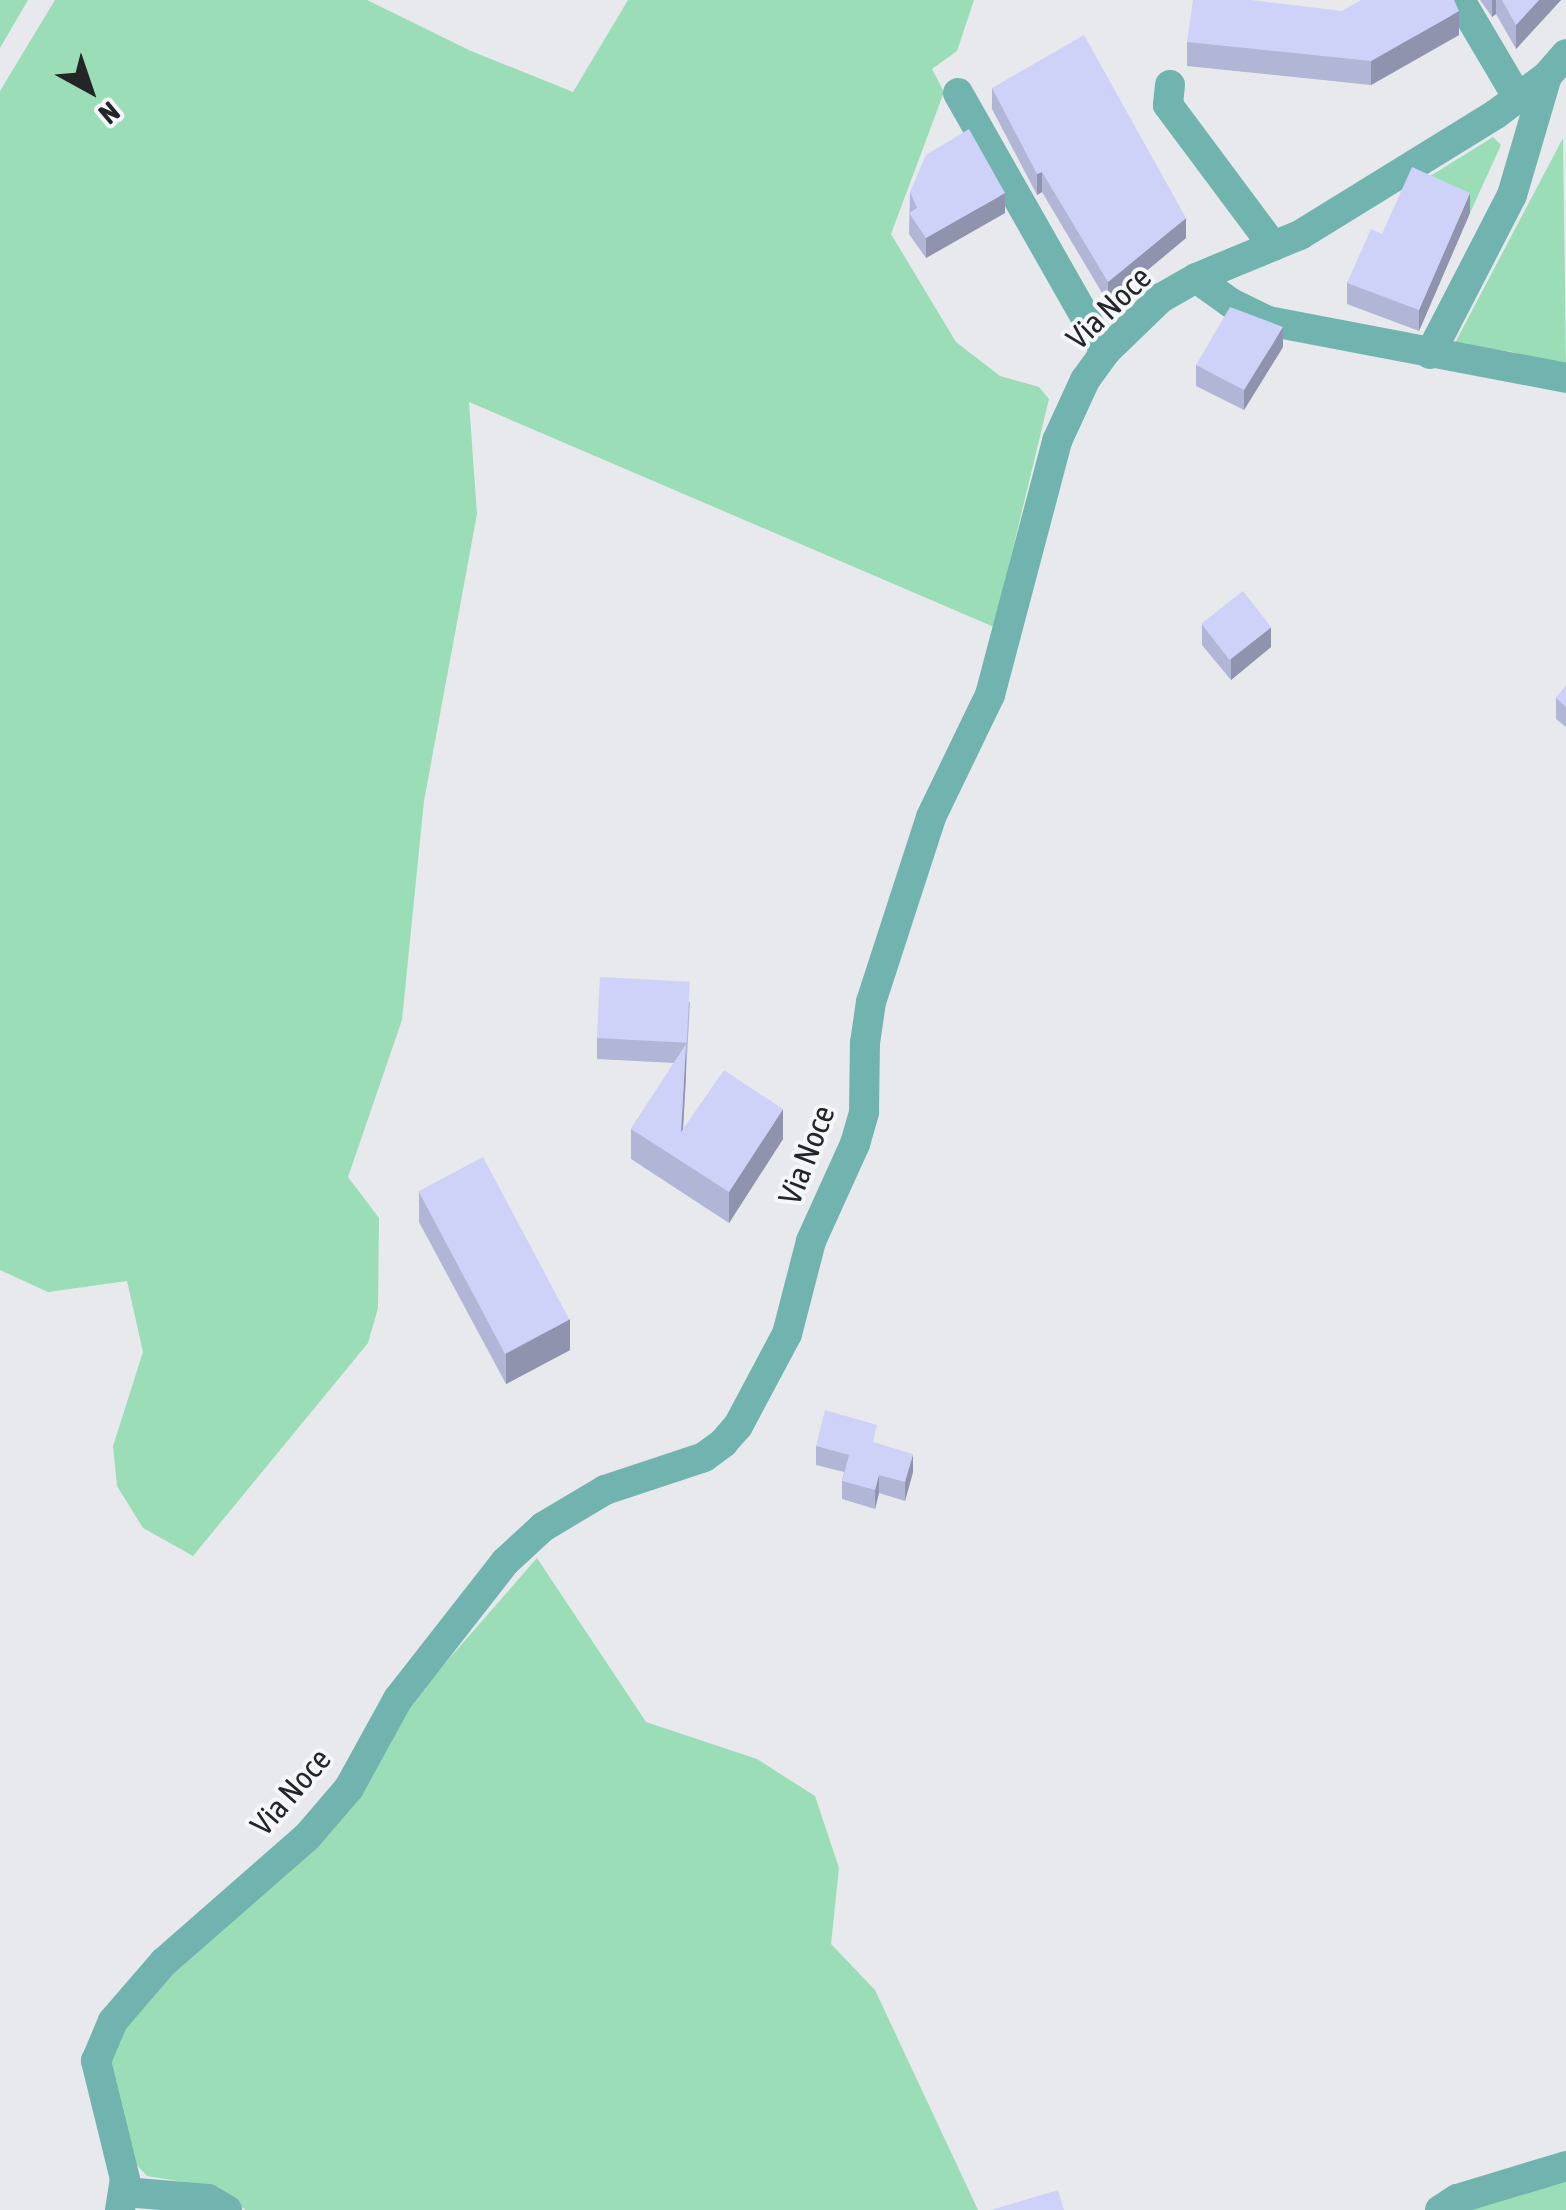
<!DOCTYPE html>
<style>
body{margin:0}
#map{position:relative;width:1566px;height:2210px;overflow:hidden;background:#e8e9ec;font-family:"Asap Condensed",sans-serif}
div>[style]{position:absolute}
.green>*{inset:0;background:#9bddb6}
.street>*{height:30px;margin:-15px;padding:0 15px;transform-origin:15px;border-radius:15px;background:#71b4af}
.wall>*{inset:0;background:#b1b5d6}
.shaded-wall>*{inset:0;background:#9093ae}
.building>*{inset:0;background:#ced2f9;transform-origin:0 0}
span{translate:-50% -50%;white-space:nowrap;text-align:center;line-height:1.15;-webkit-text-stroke:8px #f5f6fa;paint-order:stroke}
.street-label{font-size:32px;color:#242526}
.north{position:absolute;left:40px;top:40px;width:100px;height:100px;-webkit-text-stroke:8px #f5f6fa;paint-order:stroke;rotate:140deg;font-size:28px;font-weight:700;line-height:40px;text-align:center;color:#242526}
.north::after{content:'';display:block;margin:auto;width:35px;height:45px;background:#242526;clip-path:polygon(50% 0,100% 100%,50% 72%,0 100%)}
</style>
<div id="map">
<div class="green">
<i style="clip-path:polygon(0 0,28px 0,0 48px)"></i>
<i style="clip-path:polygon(55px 0,367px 0,471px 51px,573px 92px,628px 0,974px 0,957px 51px,932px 69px,944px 92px,891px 234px,956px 342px,1000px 376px,1039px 387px,1049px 399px,994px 627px,469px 402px,477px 514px,424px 801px,402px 1020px,348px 1177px,379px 1218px,378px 1308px,368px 1343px,193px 1556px,143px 1528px,117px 1486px,113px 1446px,143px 1352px,127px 1281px,48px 1292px,0 1270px,0 91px)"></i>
<i style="clip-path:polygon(1493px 137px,1501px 145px,1470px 213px,1411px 188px)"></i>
<i style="clip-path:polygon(1563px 138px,1566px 368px,1513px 352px,1455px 343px)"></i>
<i style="clip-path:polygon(537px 1558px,646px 1722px,757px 1759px,815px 1796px,839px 1868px,831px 1944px,875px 1990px,978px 2210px,246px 2210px,207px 2186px,147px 2176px,134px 2162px,108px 2079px,114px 2042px)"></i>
<i style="clip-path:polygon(1566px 2178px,1566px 2210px,1469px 2210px)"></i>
</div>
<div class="street">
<i style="left:1460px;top:0;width:114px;rotate:59.4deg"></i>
<i style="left:1170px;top:85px;width:20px;rotate:96deg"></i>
<i style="left:1168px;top:105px;width:176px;rotate:53.3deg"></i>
<i style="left:958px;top:93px;width:298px;rotate:60.4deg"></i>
<i style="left:1196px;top:278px;width:43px;rotate:35.5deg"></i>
<i style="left:1231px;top:303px;width:41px;rotate:25.9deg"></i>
<i style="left:1268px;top:321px;width:303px;rotate:10.8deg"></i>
<i style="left:1430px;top:354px;width:179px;rotate:-62.7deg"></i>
<i style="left:1512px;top:195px;width:124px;rotate:-73.6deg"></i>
<i style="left:125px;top:2192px;width:83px;rotate:4.8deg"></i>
<i style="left:208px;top:2199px;width:22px;rotate:30deg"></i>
<i style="left:120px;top:2210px;width:31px;rotate:-81deg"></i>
<i style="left:125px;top:2179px;width:122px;rotate:-103.8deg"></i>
<i style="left:96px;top:2061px;width:43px;rotate:-67deg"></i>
<i style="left:113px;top:2021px;width:78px;rotate:-49.2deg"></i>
<i style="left:164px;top:1962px;width:190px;rotate:-41.2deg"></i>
<i style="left:307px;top:1837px;width:65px;rotate:-49.4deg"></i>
<i style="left:349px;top:1788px;width:102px;rotate:-61.2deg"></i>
<i style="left:398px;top:1699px;width:174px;rotate:-52deg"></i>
<i style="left:505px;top:1562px;width:52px;rotate:-42.6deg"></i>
<i style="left:543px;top:1527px;width:72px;rotate:-30.8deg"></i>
<i style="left:605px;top:1490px;width:104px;rotate:-18.4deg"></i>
<i style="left:704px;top:1457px;width:24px;rotate:-36deg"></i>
<i style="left:723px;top:1443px;width:23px;rotate:-49deg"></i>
<i style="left:738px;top:1426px;width:104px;rotate:-62deg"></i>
<i style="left:787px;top:1334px;width:96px;rotate:-75.5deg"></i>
<i style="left:811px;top:1241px;width:107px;rotate:-65.6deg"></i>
<i style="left:855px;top:1144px;width:33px;rotate:-74deg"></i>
<i style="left:864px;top:1112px;width:69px;rotate:-89.2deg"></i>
<i style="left:865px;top:1043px;width:41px;rotate:-81.7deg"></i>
<i style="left:871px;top:1002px;width:194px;rotate:-72deg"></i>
<i style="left:931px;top:817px;width:136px;rotate:-64.2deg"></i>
<i style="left:990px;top:695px;width:263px;rotate:-75.2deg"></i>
<i style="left:1057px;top:441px;width:67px;rotate:-65.3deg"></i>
<i style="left:1085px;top:380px;width:34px;rotate:-54deg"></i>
<i style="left:1105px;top:352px;width:78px;rotate:-44deg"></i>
<i style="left:1161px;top:298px;width:40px;rotate:-29.7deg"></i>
<i style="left:1196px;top:278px;width:113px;rotate:-22.5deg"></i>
<i style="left:1300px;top:235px;width:230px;rotate:-31.7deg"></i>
<i style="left:1496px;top:114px;width:64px;rotate:-36.7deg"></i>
<i style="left:1547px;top:76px;width:29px;rotate:-49deg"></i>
<i style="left:1440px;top:2210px;width:20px;rotate:-33deg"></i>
<i style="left:1457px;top:2199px;width:114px;rotate:-16.8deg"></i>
</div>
<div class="wall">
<i style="clip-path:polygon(1480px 0,1561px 0,1516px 49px,1496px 14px,1492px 17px)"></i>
<i style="clip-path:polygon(1459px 35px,1371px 85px,1187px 66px,1187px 42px)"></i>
<i style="clip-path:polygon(992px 88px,1186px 238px,1108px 303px,1042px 192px,1037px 195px,992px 109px)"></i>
<i style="clip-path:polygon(910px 192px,1005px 213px,926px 258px,909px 234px)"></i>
<i style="clip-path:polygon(1470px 213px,1419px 331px,1347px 304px,1347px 283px,1382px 234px)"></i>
<i style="clip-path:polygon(1283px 347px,1244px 410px,1196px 386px,1196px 365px)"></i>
<i style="clip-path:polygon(1202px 625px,1271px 647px,1231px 680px,1202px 645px)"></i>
<i style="clip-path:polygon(1566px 686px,1566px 727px,1556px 719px,1556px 698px)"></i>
<i style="clip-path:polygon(690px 1002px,683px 1130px,783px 1139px,729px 1223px,631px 1159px,631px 1129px,674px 1063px,597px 1059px,597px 1038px)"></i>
<i style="clip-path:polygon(419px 1192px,570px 1350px,506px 1384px,419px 1222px)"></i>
<i style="clip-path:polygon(877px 1443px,913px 1472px,905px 1501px,879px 1493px,875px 1509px,842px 1499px,842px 1481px,844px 1472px,816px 1465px,816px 1446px)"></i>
</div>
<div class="shaded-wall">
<i style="clip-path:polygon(1492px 0,1496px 0,1496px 14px,1492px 17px)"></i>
<i style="clip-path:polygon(1539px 0,1561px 0,1516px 49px,1516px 25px)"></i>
<i style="clip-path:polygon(1459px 11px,1459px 35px,1371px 85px,1371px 61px)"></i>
<i style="clip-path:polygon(1042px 172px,1042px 192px,1037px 195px,1037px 174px)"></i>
<i style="clip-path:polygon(1005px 193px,1005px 213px,926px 258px,926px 238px)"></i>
<i style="clip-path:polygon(1470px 193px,1470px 213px,1419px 331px,1419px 310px)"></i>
<i style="clip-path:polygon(1186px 218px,1186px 238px,1108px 303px,1108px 282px)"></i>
<i style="clip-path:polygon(1283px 327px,1283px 347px,1244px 410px,1244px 390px)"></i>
<i style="clip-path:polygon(1271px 627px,1271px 647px,1231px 680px,1231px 659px)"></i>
<i style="clip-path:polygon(686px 1044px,686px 1075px,681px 1163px,681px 1132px)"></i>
<i style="clip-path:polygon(783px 1109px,783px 1139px,729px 1223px,729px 1192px)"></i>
<i style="clip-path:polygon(570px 1319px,570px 1350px,506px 1384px,506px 1354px)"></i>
<i style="clip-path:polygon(913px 1454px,913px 1472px,905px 1501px,905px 1482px)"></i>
<i style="clip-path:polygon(879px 1475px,879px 1493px,875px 1509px,875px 1490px)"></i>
</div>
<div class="building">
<i style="clip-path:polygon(1193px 0,1251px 0,1342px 11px,1361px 0,1454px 0,1459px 11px,1371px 61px,1187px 42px)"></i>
<i style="clip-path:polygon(1502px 0,1539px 0,1516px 25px)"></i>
<i style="clip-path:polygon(1084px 35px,1186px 218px,1108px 282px,1042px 172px,1037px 174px,992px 88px)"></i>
<i style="clip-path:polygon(969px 129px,1005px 193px,926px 238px,909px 213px,917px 208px,910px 192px,926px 155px)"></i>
<i style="clip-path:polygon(1412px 167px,1470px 193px,1419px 310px,1347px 283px,1371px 229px,1382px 234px)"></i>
<i style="clip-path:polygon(1230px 307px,1283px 327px,1244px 390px,1196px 365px)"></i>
<i style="left:1243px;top:591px;width:46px;height:53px;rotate:52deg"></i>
<i style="clip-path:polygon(1566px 686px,1566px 707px,1556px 698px)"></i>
<i style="left:600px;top:977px;width:90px;height:61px;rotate:3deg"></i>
<i style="clip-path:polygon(686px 1044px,681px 1132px,724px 1070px,783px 1109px,729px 1192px,631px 1129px)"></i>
<i style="left:483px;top:1157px;width:184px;height:73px;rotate:62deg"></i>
<i style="clip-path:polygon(825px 1410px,877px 1425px,873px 1442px,913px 1454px,905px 1482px,879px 1475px,875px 1490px,842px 1481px,849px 1455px,816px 1446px)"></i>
<i style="clip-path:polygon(1058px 2190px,1064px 2210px,991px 2210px)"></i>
</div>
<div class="street-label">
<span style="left:1109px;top:308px;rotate:-44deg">Via Noce</span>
<span style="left:807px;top:1155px;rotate:-69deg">Via Noce</span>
<span style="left:291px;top:1792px;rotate:-49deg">Via Noce</span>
</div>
<div class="north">N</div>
</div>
